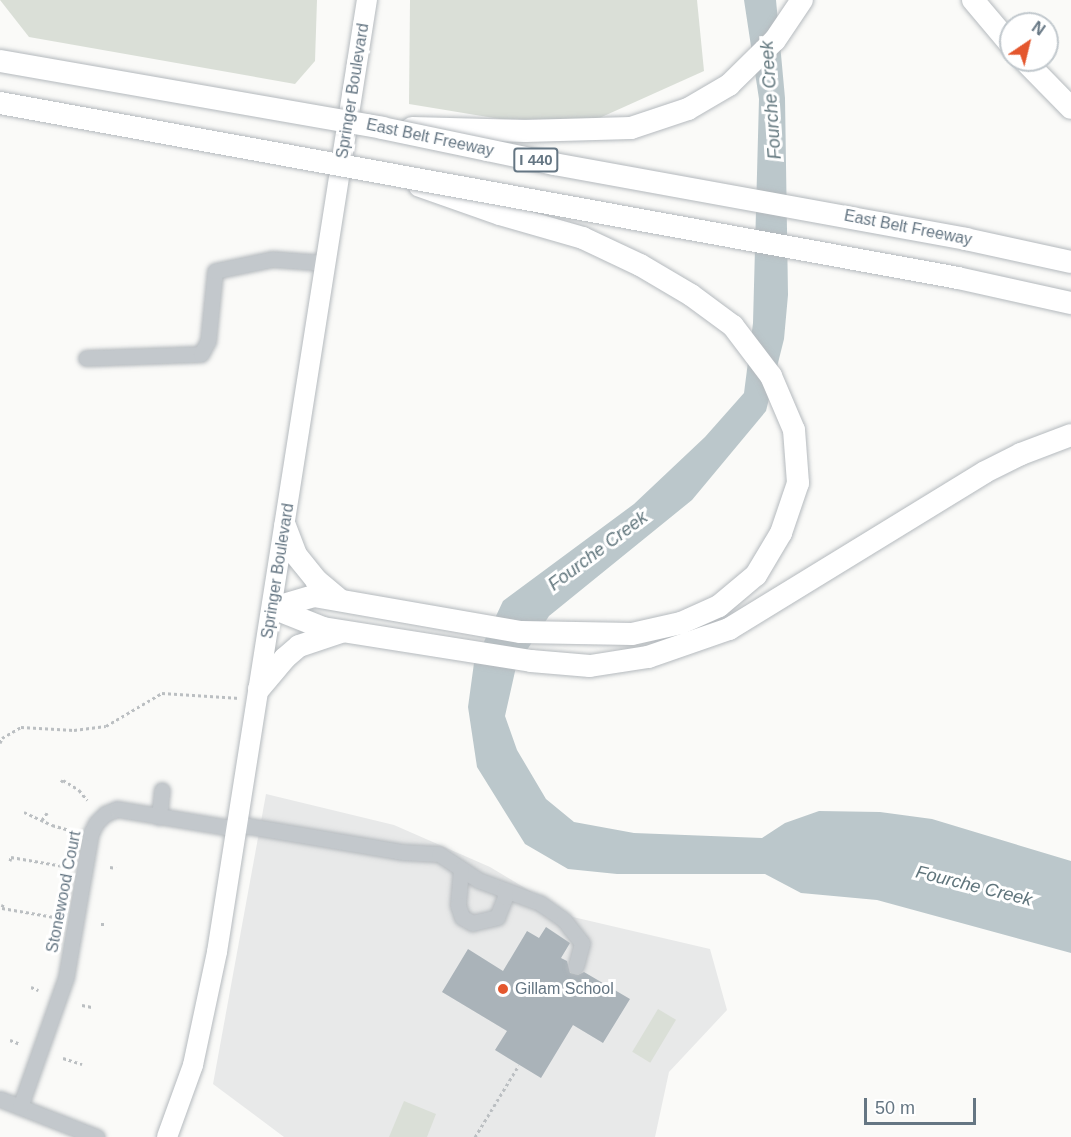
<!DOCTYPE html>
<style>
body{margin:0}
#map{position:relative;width:1071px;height:1137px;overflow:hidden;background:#fafaf8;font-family:Arial,sans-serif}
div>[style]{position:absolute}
.built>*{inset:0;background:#e8e9e9}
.green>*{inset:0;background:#dadfd7;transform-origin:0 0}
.water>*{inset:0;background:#bbc7cb}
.building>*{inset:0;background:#aab3b9}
.path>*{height:3px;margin-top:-1.5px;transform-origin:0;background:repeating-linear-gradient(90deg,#bbbfc2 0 3px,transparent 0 6px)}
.roads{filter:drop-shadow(0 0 2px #b5babe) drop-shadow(0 0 2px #b5babe)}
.minor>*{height:15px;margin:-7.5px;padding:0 7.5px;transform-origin:7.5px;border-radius:7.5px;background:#c3c8cc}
.major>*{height:20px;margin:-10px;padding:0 10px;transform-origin:10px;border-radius:10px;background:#fff}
.highway>*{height:22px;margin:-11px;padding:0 11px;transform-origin:11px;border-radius:11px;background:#fff}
.bridges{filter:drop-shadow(0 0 2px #b4b9bd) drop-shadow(0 0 2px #b4b9bd)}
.highway-bridge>*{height:22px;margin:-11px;padding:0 11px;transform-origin:11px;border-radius:11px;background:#fff}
.dots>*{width:16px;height:16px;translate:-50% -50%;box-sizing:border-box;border:3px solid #fff;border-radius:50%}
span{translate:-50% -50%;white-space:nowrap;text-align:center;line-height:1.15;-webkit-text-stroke:6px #fff;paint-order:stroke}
.shield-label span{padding:2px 4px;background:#fff;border:2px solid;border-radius:4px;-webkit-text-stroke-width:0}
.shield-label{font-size:15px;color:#657683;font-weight:700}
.street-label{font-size:16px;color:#657683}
.poi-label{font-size:16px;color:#657683}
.left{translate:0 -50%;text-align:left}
.water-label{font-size:18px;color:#60757c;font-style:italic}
.north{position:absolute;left:999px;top:12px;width:60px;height:60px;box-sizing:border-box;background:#fff;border:2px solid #c1c8cd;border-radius:50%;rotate:35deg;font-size:16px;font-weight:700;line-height:24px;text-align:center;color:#657683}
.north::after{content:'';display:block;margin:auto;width:21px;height:27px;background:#e4572e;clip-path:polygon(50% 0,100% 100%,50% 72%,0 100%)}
.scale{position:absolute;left:864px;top:1098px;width:112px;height:27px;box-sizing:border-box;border:3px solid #657683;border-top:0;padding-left:8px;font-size:18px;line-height:21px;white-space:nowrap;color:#657683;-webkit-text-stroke:4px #fff;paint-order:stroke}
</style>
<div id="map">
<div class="built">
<i style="clip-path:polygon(266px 794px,394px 825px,490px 867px,573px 917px,710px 949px,727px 1010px,669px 1072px,655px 1137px,284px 1137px,213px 1084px)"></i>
</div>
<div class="green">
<i style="clip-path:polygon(0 0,317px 0,315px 61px,295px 84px,29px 37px)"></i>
<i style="clip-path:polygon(410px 0,697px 0,704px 71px,595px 120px,500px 119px,409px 104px)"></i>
<i style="left:658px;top:1009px;width:21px;height:50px;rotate:31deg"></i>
<i style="clip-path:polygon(404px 1101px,436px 1114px,427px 1137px,389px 1137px)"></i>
</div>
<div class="water">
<i style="clip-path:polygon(744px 0,776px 0,785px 98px,788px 295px,784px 339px,766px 411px,692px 500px,549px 616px,516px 667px,505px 716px,517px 750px,546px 799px,574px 822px,634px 833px,762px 838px,785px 823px,819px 811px,880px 812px,932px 819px,1071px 861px,1071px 953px,877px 900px,801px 893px,765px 874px,617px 874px,568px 869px,525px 844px,477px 767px,468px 707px,474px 663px,503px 601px,634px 504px,705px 437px,744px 393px,753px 323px,759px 99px)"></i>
</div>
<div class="building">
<i style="clip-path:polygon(546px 927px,570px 943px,561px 958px,567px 961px,570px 973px,578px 975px,584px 972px,630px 999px,603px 1043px,573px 1025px,541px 1078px,495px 1050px,507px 1031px,442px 992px,468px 949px,503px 971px,527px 931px,539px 938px)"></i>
</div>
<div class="path">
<i style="left:0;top:743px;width:5px;rotate:-68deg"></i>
<i style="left:2px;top:738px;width:22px;rotate:-30deg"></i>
<i style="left:21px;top:727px;width:53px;rotate:3.2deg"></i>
<i style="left:74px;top:730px;width:32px;rotate:-7deg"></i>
<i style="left:106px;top:726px;width:65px;rotate:-30.5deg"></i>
<i style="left:162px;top:693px;width:78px;rotate:3.7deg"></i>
<i style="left:61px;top:782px;width:3px;rotate:-45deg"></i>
<i style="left:63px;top:780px;width:19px;rotate:32deg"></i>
<i style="left:79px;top:790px;width:13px;rotate:51deg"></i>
<i style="left:24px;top:812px;width:31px;rotate:25deg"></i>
<i style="left:52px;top:825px;width:18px;rotate:16deg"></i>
<i style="left:42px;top:820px;width:9px;rotate:-54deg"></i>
<i style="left:10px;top:861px;width:4px;rotate:-76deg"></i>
<i style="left:11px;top:857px;width:53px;rotate:9.8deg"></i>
<i style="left:110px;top:867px;width:6px;rotate:9deg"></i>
<i style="left:3px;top:904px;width:4px;rotate:104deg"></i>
<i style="left:2px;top:908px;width:53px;rotate:9.8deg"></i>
<i style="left:101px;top:924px;width:5px"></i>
<i style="left:31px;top:987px;width:8px;rotate:23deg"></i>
<i style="left:82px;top:1005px;width:10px;rotate:11deg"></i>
<i style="left:10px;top:1040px;width:9px;rotate:21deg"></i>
<i style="left:63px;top:1058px;width:20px;rotate:18deg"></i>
<i style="left:475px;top:1137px;width:84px;rotate:-58.6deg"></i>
</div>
<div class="roads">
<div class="minor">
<i style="left:86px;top:358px;width:115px;rotate:-2deg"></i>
<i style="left:201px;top:354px;width:15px;rotate:-62deg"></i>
<i style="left:208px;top:341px;width:70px;rotate:-84.3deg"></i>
<i style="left:215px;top:271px;width:58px;rotate:-11.9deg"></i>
<i style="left:272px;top:259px;width:54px;rotate:4.2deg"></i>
<i style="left:159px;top:817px;width:27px;rotate:-84deg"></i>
<i style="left:237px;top:824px;width:167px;rotate:9.6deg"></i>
<i style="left:402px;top:852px;width:37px;rotate:3deg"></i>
<i style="left:439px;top:854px;width:47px;rotate:33.7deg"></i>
<i style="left:478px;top:880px;width:66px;rotate:20.4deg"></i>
<i style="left:540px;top:903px;width:29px;rotate:35deg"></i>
<i style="left:564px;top:920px;width:29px;rotate:52deg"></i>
<i style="left:582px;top:943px;width:24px;rotate:105deg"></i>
<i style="left:461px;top:869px;width:36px;rotate:95deg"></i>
<i style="left:458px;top:905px;width:13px;rotate:72deg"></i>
<i style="left:462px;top:917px;width:12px;rotate:31deg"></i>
<i style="left:472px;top:923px;width:26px;rotate:-13deg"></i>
<i style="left:497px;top:917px;width:22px;rotate:-68deg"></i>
<i style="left:505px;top:897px;width:7px;rotate:-98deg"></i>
<i style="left:0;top:1099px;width:104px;rotate:21.4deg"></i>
<i style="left:20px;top:1107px;width:138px;rotate:-70.5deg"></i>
<i style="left:66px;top:977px;width:146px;rotate:-80.2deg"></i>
<i style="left:91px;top:833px;width:11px;rotate:-63deg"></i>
<i style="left:96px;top:823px;width:13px;rotate:-45deg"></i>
<i style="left:105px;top:814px;width:13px;rotate:-23deg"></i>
<i style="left:117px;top:809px;width:121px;rotate:9.5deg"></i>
</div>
<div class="major">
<i style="left:167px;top:1137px;width:77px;rotate:-70.1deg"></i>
<i style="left:193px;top:1065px;width:116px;rotate:-78deg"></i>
<i style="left:217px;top:952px;width:964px;rotate:-81.05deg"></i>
</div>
<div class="highway">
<i style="left:973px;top:0;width:59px;rotate:49.8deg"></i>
<i style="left:1024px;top:60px;width:67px;rotate:45.6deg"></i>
<i style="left:412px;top:128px;width:113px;rotate:1.5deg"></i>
<i style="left:525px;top:131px;width:106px;rotate:-1.6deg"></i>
<i style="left:631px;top:128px;width:60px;rotate:-18.4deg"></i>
<i style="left:688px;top:109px;width:48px;rotate:-30.3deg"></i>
<i style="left:729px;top:85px;width:64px;rotate:-44.4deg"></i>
<i style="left:775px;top:40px;width:48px;rotate:-56deg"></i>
<i style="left:285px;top:526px;width:31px;rotate:69deg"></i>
<i style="left:296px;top:555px;width:32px;rotate:51deg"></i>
<i style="left:316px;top:580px;width:30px;rotate:40deg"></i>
<i style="left:273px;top:608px;width:43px;rotate:-16.3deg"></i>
<i style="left:314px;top:596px;width:210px;rotate:9.9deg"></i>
<i style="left:521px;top:632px;width:111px;rotate:1deg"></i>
<i style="left:632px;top:634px;width:50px;rotate:-12.7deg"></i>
<i style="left:681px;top:623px;width:42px;rotate:-24.1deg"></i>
<i style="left:719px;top:606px;width:48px;rotate:-40deg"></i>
<i style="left:756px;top:575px;width:49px;rotate:-59.2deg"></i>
<i style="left:781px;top:533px;width:53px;rotate:-71.2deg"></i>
<i style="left:798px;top:483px;width:53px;rotate:-94.3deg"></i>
<i style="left:794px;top:430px;width:59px;rotate:-113.1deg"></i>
<i style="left:771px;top:376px;width:63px;rotate:-127.2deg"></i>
<i style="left:733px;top:326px;width:52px;rotate:-143.6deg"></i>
<i style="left:691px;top:295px;width:59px;rotate:-149.5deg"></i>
<i style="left:640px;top:265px;width:63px;rotate:-154.7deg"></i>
<i style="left:583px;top:238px;width:86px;rotate:-163.9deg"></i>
<i style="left:500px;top:214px;width:85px;rotate:-160.7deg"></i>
<i style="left:273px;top:608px;width:54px;rotate:21.8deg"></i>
<i style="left:323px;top:628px;width:211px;rotate:9deg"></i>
<i style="left:531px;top:661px;width:59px;rotate:4.8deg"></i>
<i style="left:590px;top:666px;width:59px;rotate:-8.8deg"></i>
<i style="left:648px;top:657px;width:86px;rotate:-19.1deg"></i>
<i style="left:729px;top:629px;width:300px;rotate:-31.5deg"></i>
<i style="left:985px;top:472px;width:40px;rotate:-26.6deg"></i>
<i style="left:1021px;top:454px;width:53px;rotate:-20.8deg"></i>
<i style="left:259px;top:689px;width:40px;rotate:-50deg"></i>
<i style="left:285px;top:658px;width:18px;rotate:-41deg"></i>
<i style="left:299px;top:646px;width:44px;rotate:-18.4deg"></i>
</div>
</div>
<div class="bridges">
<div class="highway-bridge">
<i style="left:0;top:61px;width:388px;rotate:9.9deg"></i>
<i style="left:382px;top:128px;width:176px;rotate:11.8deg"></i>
<i style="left:554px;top:164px;width:419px;rotate:10.3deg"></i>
<i style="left:966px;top:239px;width:107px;rotate:12.4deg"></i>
<i style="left:0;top:103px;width:974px;rotate:10.35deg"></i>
<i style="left:958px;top:278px;width:116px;rotate:12.5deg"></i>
</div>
</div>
<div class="dots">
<i style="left:503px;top:989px;background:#e4572e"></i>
</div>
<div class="shield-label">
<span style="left:536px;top:160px">I 440</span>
</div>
<div class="street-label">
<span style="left:353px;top:91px;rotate:-81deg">Springer Boulevard</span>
<span style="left:430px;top:138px;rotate:12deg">East Belt Freeway</span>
<span style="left:908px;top:228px;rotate:11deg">East Belt Freeway</span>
<span style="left:278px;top:571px;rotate:-81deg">Springer Boulevard</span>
<span style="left:64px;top:892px;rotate:-79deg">Stonewood Court</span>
</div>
<div class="poi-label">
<span class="left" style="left:515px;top:989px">Gillam School</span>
</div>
<div class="water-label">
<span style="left:771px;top:100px;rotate:-94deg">Fourche Creek</span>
<span style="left:598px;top:551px;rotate:-37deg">Fourche Creek</span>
<span style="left:974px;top:886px;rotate:14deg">Fourche Creek</span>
</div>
<div class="north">N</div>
<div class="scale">50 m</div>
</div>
